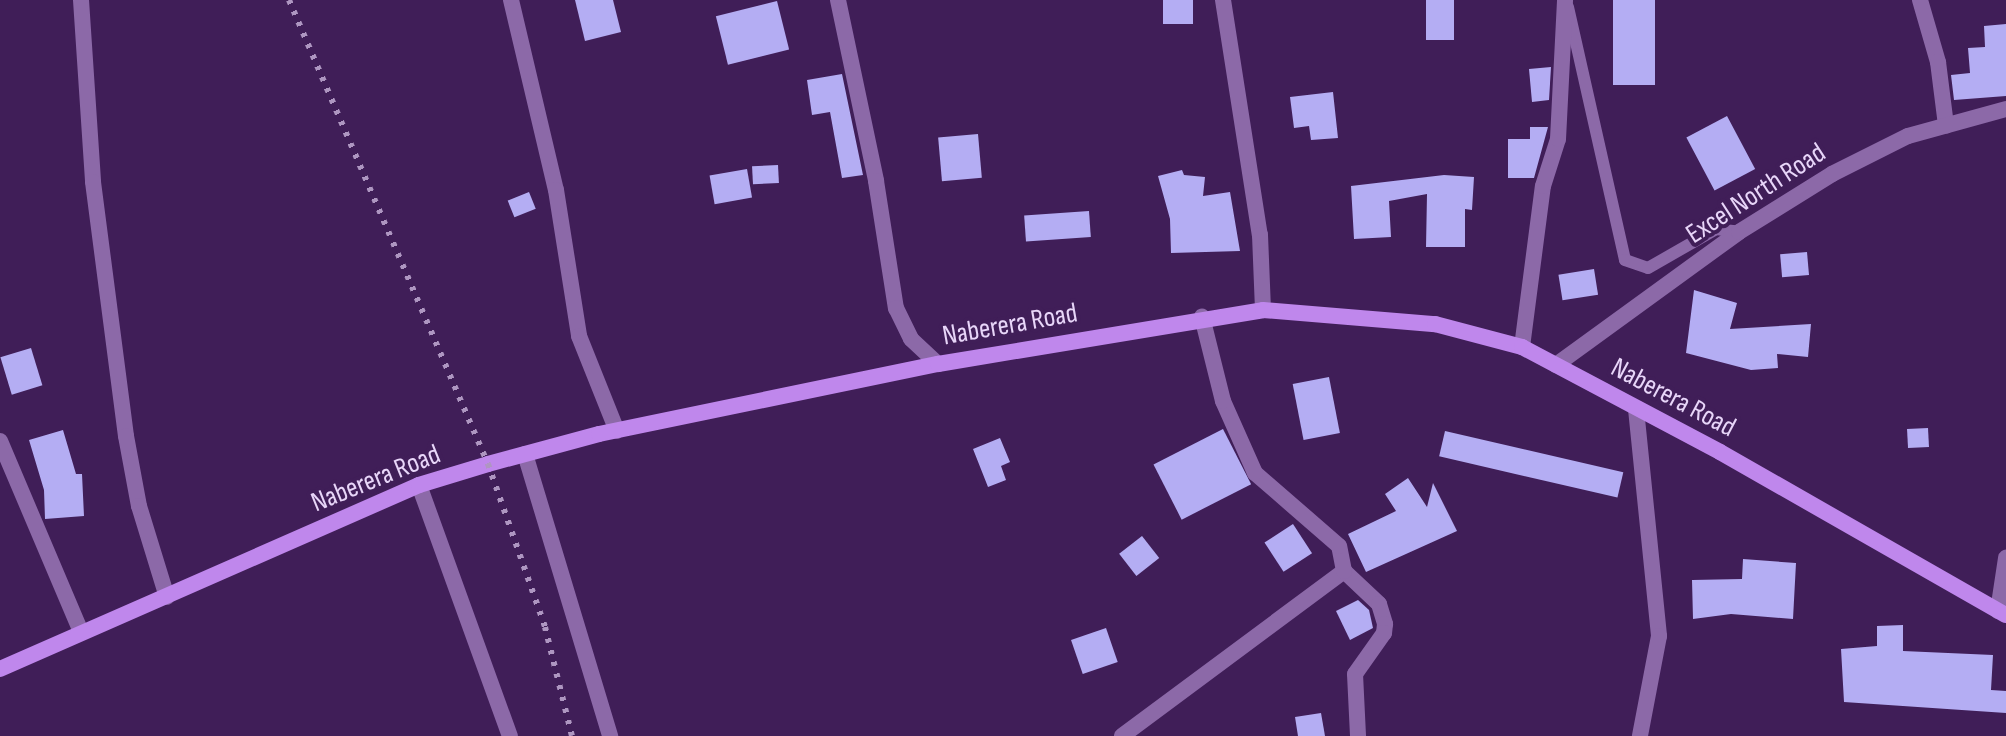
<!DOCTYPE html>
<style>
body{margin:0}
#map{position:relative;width:2006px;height:736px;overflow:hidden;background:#401e58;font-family:"Sofia Sans Condensed",sans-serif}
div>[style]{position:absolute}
.building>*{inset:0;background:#b4adf3;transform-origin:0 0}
.lane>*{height:12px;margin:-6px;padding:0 6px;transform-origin:6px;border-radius:6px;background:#8c69a8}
.street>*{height:16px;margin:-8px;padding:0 8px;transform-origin:8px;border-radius:8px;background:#8c69a8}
.secondary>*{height:16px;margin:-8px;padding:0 8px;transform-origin:8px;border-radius:8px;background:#bf87ec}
.rail>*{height:6px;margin-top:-3px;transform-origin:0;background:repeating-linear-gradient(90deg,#ae96c1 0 4px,transparent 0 12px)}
span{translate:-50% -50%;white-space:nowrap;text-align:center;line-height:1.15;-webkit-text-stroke:8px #401e58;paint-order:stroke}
.street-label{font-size:28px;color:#e8d6f9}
</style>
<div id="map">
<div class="building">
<i style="clip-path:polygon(575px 0,613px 0,621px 32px,585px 41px)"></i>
<i style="left:1163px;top:0;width:30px;height:24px"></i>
<i style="left:1426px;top:0;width:28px;height:40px"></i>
<i style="left:1613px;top:0;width:42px;height:85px"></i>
<i style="left:777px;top:1px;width:50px;height:63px;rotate:76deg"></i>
<i style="clip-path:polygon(2006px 24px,2006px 96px,1954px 100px,1951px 75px,1970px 73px,1968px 48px,1985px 47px,1984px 26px)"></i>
<i style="clip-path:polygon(1551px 67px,1549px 100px,1532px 102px,1529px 69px)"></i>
<i style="clip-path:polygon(842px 74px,863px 175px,842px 178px,830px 112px,812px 115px,807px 80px)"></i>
<i style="clip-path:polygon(1333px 92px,1338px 138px,1311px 140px,1309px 126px,1294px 128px,1290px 97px)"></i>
<i style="left:1727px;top:116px;width:60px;height:46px;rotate:62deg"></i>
<i style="clip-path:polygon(1530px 127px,1548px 127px,1534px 178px,1508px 178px,1508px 139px,1530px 139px)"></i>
<i style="left:978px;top:134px;width:44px;height:40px;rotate:85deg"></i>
<i style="left:778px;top:165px;width:18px;height:26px;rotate:87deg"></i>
<i style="left:747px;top:169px;width:29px;height:38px;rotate:80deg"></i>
<i style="clip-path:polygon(1182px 170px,1184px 175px,1205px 177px,1203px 196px,1230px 192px,1240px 251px,1171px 253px,1170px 219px,1158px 176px)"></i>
<i style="clip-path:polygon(1444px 175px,1474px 177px,1472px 210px,1465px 209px,1465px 247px,1426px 247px,1427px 194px,1389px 201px,1391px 237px,1354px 239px,1351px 186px)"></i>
<i style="left:529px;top:192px;width:18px;height:23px;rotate:68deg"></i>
<i style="left:1089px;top:211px;width:26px;height:65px;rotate:86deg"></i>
<i style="left:1807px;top:252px;width:23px;height:27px;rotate:85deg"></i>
<i style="left:1594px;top:269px;width:26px;height:36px;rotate:81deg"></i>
<i style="clip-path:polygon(1694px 290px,1737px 303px,1730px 329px,1811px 324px,1808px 357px,1777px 354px,1778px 368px,1751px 370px,1686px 353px)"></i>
<i style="left:31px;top:348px;width:39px;height:32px;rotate:73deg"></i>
<i style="left:1329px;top:377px;width:57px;height:37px;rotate:79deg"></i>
<i style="left:1928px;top:428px;width:19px;height:21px;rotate:87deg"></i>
<i style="left:1223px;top:429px;width:62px;height:78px;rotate:63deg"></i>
<i style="clip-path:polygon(63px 430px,76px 474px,82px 474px,84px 516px,45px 519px,44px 490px,29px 440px)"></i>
<i style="left:1445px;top:431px;width:183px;height:26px;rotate:13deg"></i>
<i style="clip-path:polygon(1000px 438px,1010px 462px,1001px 466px,1006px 480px,988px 487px,973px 449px)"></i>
<i style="clip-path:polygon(1408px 478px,1427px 507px,1433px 483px,1457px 531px,1366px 572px,1348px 534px,1396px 511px,1385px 494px)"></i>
<i style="left:1293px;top:524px;width:35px;height:34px;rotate:57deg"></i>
<i style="left:1142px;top:536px;width:28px;height:29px;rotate:52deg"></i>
<i style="clip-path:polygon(1743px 559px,1796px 563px,1793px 619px,1731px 614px,1693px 619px,1692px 580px,1742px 579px)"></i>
<i style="clip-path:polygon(1358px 600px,1369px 610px,1373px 628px,1350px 640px,1336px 611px)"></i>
<i style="clip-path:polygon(1903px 625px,1903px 651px,1993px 655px,1991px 690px,2006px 691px,2006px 713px,1844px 702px,1841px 649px,1877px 646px,1877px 626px)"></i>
<i style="left:1106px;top:628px;width:36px;height:37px;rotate:71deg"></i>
<i style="clip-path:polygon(1321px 713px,1325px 736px,1298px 736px,1295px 717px)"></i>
</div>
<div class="lane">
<i style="left:1568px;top:7px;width:259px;rotate:77.3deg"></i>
<i style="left:1625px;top:260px;width:24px;rotate:19deg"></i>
<i style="left:1648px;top:268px;width:78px;rotate:-29.8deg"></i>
<i style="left:1716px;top:229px;width:23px;rotate:7deg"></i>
</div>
<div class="street">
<i style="left:81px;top:0;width:182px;rotate:86.2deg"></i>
<i style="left:93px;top:182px;width:256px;rotate:82.6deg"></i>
<i style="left:126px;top:436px;width:71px;rotate:79.5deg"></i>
<i style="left:139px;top:506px;width:95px;rotate:72.9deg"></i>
<i style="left:511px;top:0;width:195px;rotate:76.7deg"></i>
<i style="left:556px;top:190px;width:148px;rotate:81deg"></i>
<i style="left:579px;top:336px;width:102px;rotate:68.2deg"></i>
<i style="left:838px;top:0;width:185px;rotate:78.1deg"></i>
<i style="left:876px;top:181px;width:129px;rotate:81.1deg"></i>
<i style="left:896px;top:308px;width:34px;rotate:64deg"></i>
<i style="left:911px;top:339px;width:37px;rotate:43deg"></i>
<i style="left:1223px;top:0;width:238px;rotate:81.1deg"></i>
<i style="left:1260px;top:235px;width:75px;rotate:87.7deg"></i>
<i style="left:1920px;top:0;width:65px;rotate:73.8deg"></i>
<i style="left:1938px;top:62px;width:64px;rotate:82.8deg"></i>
<i style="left:1522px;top:347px;width:162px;rotate:-82.6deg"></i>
<i style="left:1543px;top:186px;width:49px;rotate:-72.3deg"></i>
<i style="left:1558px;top:139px;width:139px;rotate:-87.1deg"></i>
<i style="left:1556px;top:365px;width:226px;rotate:-36deg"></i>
<i style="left:1739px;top:232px;width:110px;rotate:-31.9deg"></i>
<i style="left:1832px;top:174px;width:85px;rotate:-26.6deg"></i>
<i style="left:1908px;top:136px;width:102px;rotate:-15.4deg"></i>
<i style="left:1636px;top:409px;width:228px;rotate:84.2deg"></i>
<i style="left:1659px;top:636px;width:102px;rotate:100.8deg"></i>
<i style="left:0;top:441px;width:207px;rotate:67deg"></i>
<i style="left:525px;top:454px;width:295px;rotate:73.2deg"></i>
<i style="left:419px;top:485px;width:267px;rotate:70.1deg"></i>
<i style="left:1344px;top:571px;width:48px;rotate:43.3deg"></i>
<i style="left:1379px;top:604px;width:21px;rotate:73deg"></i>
<i style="left:1385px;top:624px;width:9px;rotate:96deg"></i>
<i style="left:1384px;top:633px;width:50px;rotate:125.3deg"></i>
<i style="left:1355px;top:674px;width:62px;rotate:87.2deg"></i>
<i style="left:1998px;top:611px;width:54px;rotate:-81.4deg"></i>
<i style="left:1122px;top:736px;width:277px;rotate:-36.6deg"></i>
<i style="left:1344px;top:571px;width:25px;rotate:-101deg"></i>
<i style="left:1339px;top:546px;width:111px;rotate:-139deg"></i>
<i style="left:1255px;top:473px;width:79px;rotate:-114deg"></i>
<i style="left:1223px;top:401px;width:87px;rotate:-104deg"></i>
</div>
<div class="secondary">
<i style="left:0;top:669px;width:458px;rotate:-23.7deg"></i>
<i style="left:419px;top:485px;width:72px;rotate:-16.9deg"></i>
<i style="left:488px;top:464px;width:115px;rotate:-15.1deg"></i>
<i style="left:599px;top:434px;width:346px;rotate:-11.7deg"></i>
<i style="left:938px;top:364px;width:329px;rotate:-9.4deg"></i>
<i style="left:1263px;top:310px;width:173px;rotate:4.7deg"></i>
<i style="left:1435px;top:324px;width:90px;rotate:14.8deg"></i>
<i style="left:1522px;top:347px;width:224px;rotate:27.9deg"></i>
<i style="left:1720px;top:452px;width:329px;rotate:29.7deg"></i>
</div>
<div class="rail">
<i style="left:289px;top:0;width:505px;rotate:66.79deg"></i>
<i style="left:488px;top:464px;width:173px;rotate:70.7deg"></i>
<i style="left:545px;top:627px;width:112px;rotate:76.1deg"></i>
</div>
<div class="street-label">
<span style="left:1756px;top:194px;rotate:-33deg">Excel North Road</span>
<span style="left:1010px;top:325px;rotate:-10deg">Naberera Road</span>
<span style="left:1673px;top:398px;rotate:28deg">Naberera Road</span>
<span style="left:376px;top:479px;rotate:-22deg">Naberera Road</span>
</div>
</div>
